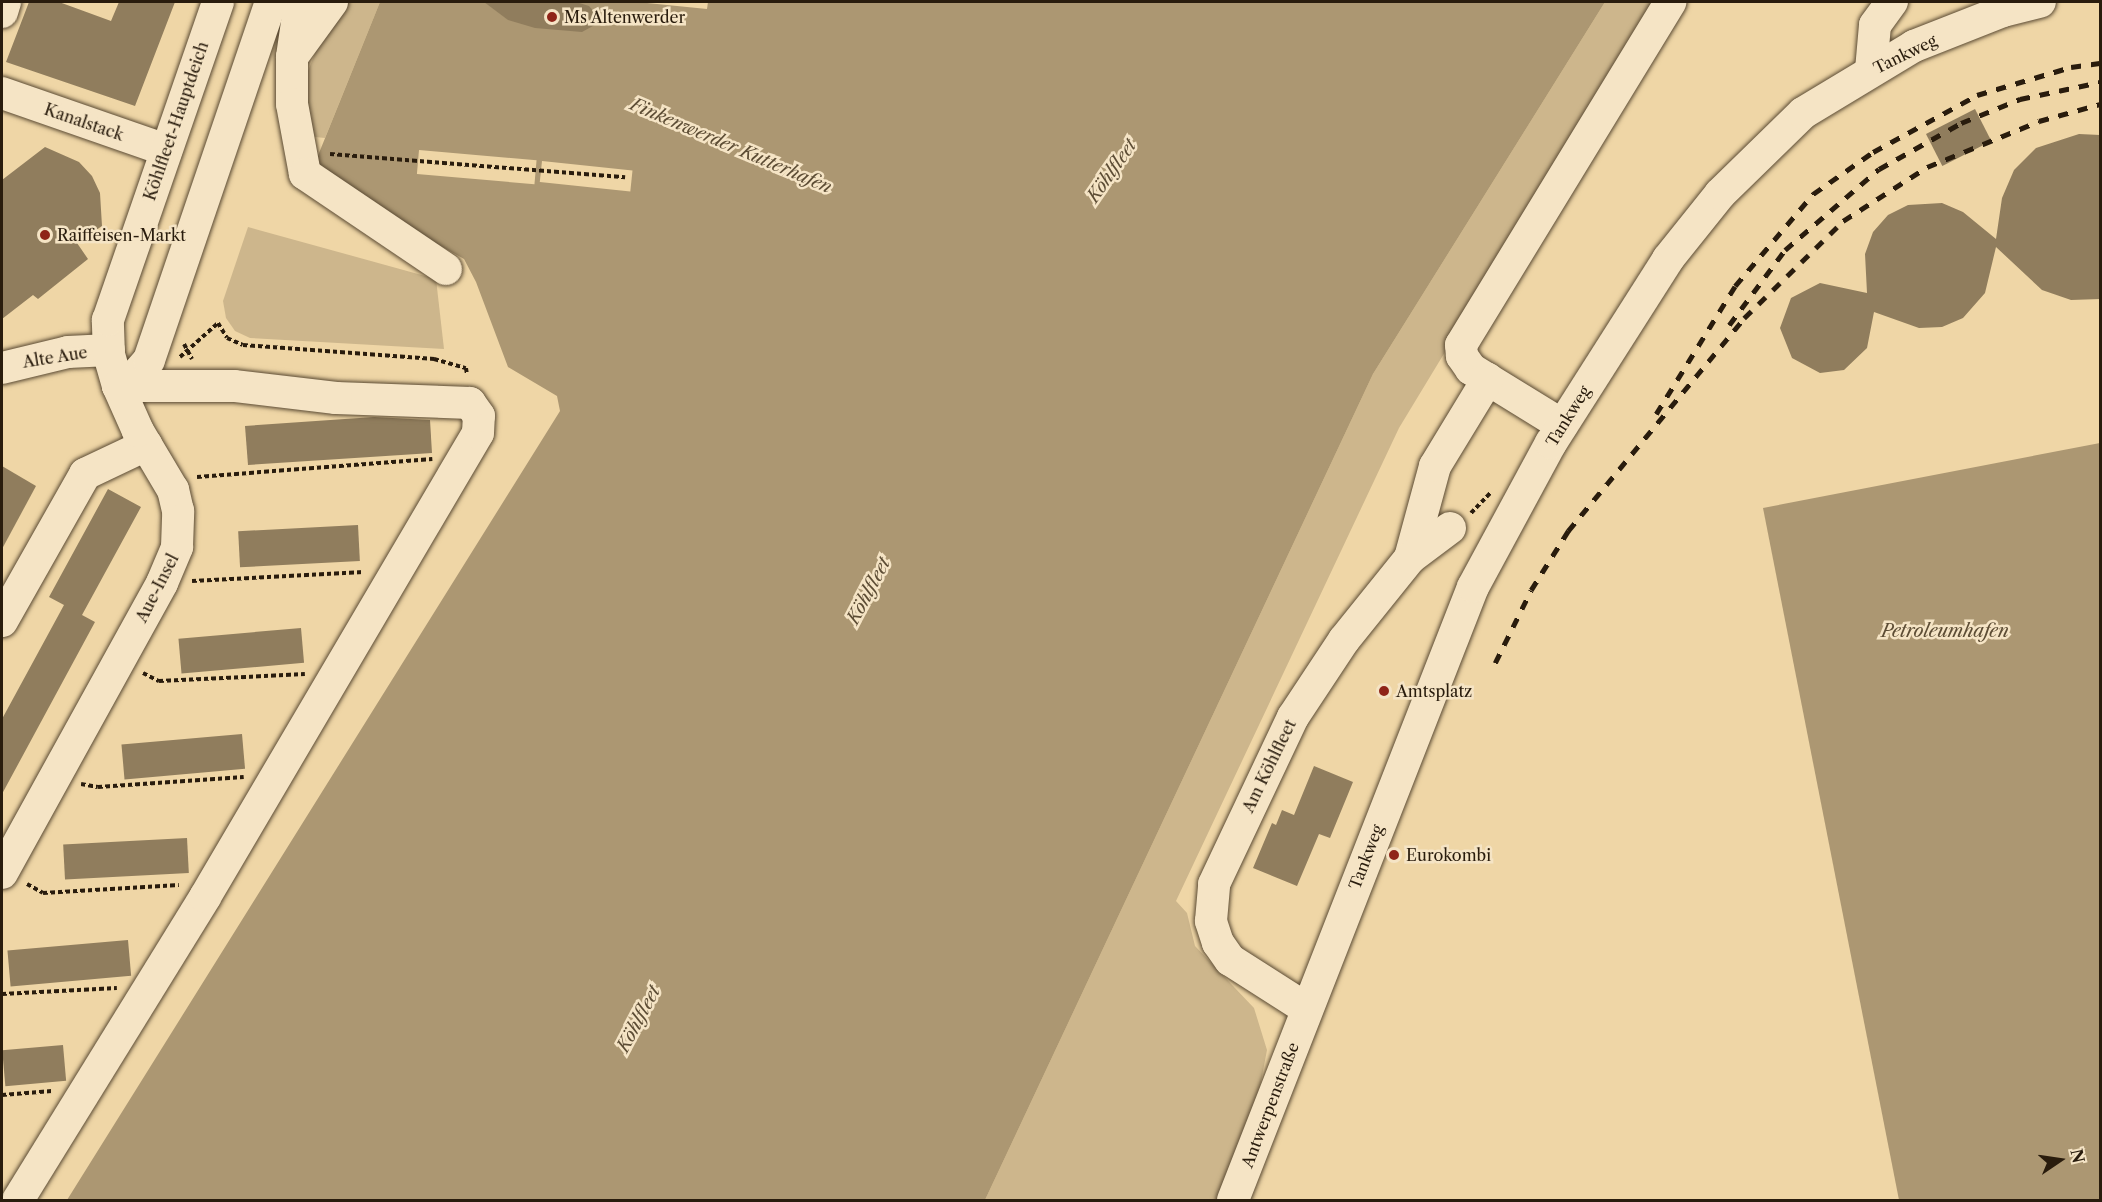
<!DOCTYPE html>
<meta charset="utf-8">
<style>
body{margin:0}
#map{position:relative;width:2102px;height:1202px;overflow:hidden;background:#efd6a6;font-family:"Libre Caslon Text",serif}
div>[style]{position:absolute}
.green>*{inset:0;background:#cdb68c}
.water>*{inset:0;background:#ac9772}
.pier>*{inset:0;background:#efd6a6;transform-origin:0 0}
.building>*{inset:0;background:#907d5d;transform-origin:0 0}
.path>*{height:4px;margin-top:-2px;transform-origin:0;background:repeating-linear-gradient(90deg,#291c0d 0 4.5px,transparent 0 7.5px)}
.roads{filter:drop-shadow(0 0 2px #5a4a33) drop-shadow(0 0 2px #5a4a33)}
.minor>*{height:32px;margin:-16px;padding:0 16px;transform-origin:16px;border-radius:16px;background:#f5e4c5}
.rail>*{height:4.5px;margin-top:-2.25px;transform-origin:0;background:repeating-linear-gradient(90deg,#291c0d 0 10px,transparent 0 20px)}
.dots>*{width:16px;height:16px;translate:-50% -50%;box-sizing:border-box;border:3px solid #f5e4c5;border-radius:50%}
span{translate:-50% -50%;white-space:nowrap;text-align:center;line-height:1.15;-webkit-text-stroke:5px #f5e4c5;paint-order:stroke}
.poi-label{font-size:16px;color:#291c0d}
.left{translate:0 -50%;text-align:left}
.street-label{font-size:16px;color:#291c0d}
.water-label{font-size:18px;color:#5d4d35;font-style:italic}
.frame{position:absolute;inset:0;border:3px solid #291c0d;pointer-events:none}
.north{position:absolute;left:2030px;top:1130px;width:60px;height:60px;-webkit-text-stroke:4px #f5e4c5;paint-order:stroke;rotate:77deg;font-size:16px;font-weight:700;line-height:24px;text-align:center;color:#291c0d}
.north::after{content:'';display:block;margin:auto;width:21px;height:27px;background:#291c0d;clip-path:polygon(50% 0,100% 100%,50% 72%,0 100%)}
</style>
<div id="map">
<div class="green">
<i style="clip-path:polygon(342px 2px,380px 2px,325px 138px,305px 136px,297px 99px,331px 13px)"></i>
<i style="clip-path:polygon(1605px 2px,1657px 2px,1399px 428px,1176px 901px,1187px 913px,1195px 946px,1254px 1008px,1267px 1050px,1254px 1118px,1221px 1200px,985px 1200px,1373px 374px)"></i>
<i style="clip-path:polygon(248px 227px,436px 279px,444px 349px,250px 338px,235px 331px,226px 318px,223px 301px)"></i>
</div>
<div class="water">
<i style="clip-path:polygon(380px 2px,1605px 2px,1373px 374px,985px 1200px,67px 1200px,560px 411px,557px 396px,508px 367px,476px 282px,464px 259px,407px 227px,315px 163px)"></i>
<i style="clip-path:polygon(2100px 443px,2100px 1200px,1899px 1200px,1763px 508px)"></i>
</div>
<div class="pier">
<i style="clip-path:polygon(637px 2px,708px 2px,707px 9px)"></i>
<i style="left:419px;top:150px;width:118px;height:24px;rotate:5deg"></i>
<i style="left:542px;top:161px;width:91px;height:21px;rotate:6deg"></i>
</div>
<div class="building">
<i style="clip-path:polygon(29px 2px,59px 2px,111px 21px,119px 2px,175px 2px,135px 106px,6px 62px)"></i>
<i style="clip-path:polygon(484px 2px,576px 2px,589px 6px,602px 21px,582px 32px,535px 28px,508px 20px)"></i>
<i style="left:1975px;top:109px;width:36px;height:55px;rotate:63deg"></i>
<i style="clip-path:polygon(2079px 134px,2100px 135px,2100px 299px,2071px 300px,2042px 290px,1996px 247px,1985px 293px,1963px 318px,1942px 327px,1919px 328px,1874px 312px,1867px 348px,1844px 370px,1820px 373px,1792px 358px,1780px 328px,1791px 298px,1820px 283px,1867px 293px,1865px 254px,1873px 232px,1888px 215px,1908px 205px,1942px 203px,1963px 212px,1996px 239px,2002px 198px,2014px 170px,2036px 148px)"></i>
<i style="clip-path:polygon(45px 147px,79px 162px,92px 176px,100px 193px,102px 226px,77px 243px,88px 259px,38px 299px,33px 295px,2px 319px,2px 180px)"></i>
<i style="clip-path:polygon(374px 417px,430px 420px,432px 453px,248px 465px,245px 426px)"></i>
<i style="clip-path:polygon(2px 466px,36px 486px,2px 549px)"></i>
<i style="clip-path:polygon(108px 489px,141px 507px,82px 615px,95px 622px,2px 794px,2px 719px,64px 605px,49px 597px)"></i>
<i style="left:358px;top:525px;width:36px;height:120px;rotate:87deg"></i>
<i style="left:301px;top:628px;width:35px;height:123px;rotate:85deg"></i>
<i style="left:242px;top:734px;width:35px;height:121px;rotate:85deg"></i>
<i style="clip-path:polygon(1314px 766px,1353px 782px,1330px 838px,1319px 834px,1297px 886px,1253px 868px,1272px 823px,1276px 825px,1282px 810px,1294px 815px)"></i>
<i style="left:187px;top:838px;width:35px;height:124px;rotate:87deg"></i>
<i style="left:128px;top:940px;width:36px;height:121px;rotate:85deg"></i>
<i style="left:63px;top:1045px;width:36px;height:61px;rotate:85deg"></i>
</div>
<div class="path">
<i style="left:330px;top:154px;width:296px;rotate:4.5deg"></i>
<i style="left:184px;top:344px;width:17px;rotate:62deg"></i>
<i style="left:180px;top:357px;width:51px;rotate:-41.8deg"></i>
<i style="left:218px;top:323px;width:17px;rotate:59deg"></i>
<i style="left:227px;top:338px;width:17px;rotate:24deg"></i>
<i style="left:243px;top:345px;width:192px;rotate:4.2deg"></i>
<i style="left:434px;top:359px;width:33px;rotate:16deg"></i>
<i style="left:466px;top:368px;width:7px;rotate:82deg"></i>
<i style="left:197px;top:477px;width:236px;rotate:-4.4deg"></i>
<i style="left:1471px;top:513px;width:29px;rotate:-46deg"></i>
<i style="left:192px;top:581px;width:172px;rotate:-3deg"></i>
<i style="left:143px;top:673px;width:18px;rotate:27deg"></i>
<i style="left:159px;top:681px;width:146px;rotate:-2.7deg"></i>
<i style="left:81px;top:784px;width:17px;rotate:10deg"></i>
<i style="left:98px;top:787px;width:146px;rotate:-3.9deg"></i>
<i style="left:27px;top:884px;width:18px;rotate:29deg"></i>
<i style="left:43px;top:893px;width:136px;rotate:-3.4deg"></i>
<i style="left:2px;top:994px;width:115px;rotate:-3deg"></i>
<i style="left:2px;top:1095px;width:50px;rotate:-4.6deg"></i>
</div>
<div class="roads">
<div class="minor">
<i style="left:300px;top:2px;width:56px;rotate:98.3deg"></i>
<i style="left:292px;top:57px;width:68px;rotate:-54deg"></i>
<i style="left:2px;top:12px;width:10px;rotate:-73deg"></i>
<i style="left:292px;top:57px;width:47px;rotate:90deg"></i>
<i style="left:292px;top:104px;width:71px;rotate:79.5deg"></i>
<i style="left:305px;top:174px;width:170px;rotate:34deg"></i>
<i style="left:1871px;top:70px;width:45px;rotate:-84.9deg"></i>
<i style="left:1875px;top:25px;width:29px;rotate:-54deg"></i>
<i style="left:2px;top:93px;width:174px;rotate:19.2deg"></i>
<i style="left:2px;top:368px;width:68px;rotate:-13.6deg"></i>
<i style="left:68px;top:352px;width:41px;rotate:-2.8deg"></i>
<i style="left:118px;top:386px;width:20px;rotate:-30deg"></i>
<i style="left:135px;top:376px;width:21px;rotate:-49deg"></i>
<i style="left:149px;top:360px;width:378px;rotate:-71.2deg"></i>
<i style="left:1562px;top:425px;width:107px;rotate:-148.4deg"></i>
<i style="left:1471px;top:369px;width:16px;rotate:-125deg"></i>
<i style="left:1462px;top:356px;width:11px;rotate:-95deg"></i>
<i style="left:1461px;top:345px;width:402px;rotate:-58.6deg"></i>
<i style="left:1410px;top:558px;width:95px;rotate:-74.8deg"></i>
<i style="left:1435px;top:466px;width:102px;rotate:-58.7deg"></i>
<i style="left:2px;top:621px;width:169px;rotate:-60.5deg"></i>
<i style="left:85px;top:474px;width:68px;rotate:-25.4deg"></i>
<i style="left:2px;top:873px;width:331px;rotate:-61.1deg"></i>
<i style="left:162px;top:583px;width:39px;rotate:-67deg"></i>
<i style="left:177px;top:547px;width:36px;rotate:-88deg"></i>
<i style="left:178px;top:511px;width:22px;rotate:-103deg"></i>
<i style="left:173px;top:490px;width:69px;rotate:-120.7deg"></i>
<i style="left:138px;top:431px;width:49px;rotate:-114deg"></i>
<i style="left:118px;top:386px;width:32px;rotate:-106deg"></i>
<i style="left:109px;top:355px;width:35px;rotate:-92deg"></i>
<i style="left:108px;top:320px;width:336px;rotate:-70.9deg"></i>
<i style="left:1307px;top:1009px;width:91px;rotate:-147.5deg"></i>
<i style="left:1230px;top:960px;width:21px;rotate:-125deg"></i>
<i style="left:1218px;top:943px;width:23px;rotate:-108deg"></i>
<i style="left:1211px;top:921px;width:37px;rotate:-85deg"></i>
<i style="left:1214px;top:884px;width:185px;rotate:-64.7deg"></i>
<i style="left:1293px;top:717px;width:92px;rotate:-56.5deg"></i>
<i style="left:1344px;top:640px;width:105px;rotate:-51.2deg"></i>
<i style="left:1410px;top:558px;width:50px;rotate:-36.9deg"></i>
<i style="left:18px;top:1200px;width:356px;rotate:-58.3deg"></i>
<i style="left:205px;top:897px;width:538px;rotate:-59.53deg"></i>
<i style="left:478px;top:433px;width:17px;rotate:-87deg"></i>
<i style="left:479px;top:416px;width:16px;rotate:-125deg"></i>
<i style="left:470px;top:403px;width:134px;rotate:-177.9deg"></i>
<i style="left:336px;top:398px;width:103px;rotate:-173.3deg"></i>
<i style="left:234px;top:386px;width:116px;rotate:180deg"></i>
<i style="left:1233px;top:1200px;width:658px;rotate:-68.62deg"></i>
<i style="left:1473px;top:587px;width:164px;rotate:-61.6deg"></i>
<i style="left:1551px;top:443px;width:218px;rotate:-57.5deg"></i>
<i style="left:1668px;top:259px;width:83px;rotate:-51.3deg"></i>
<i style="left:1720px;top:194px;width:116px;rotate:-44.3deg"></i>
<i style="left:1803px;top:113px;width:130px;rotate:-31.1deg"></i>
<i style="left:1914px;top:46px;width:96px;rotate:-21.5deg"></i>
<i style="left:2003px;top:11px;width:38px;rotate:-14deg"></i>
</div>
</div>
<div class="rail">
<i style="left:1729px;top:325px;width:94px;rotate:-53.3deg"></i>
<i style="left:1785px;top:250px;width:124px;rotate:-40.8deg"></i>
<i style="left:1879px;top:169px;width:94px;rotate:-29.3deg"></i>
<i style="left:1961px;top:123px;width:64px;rotate:-22.1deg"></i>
<i style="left:2020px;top:99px;width:82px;rotate:-12deg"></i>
<i style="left:1656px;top:414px;width:150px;rotate:-58.3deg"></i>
<i style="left:1735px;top:286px;width:121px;rotate:-49.7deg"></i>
<i style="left:1813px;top:194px;width:73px;rotate:-35deg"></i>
<i style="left:1873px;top:152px;width:119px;rotate:-28.7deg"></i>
<i style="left:1977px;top:95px;width:98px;rotate:-16.6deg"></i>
<i style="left:2071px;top:67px;width:29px;rotate:-8deg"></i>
<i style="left:1495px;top:663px;width:81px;rotate:-63.7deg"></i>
<i style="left:1531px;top:590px;width:70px;rotate:-57.9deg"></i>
<i style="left:1568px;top:531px;width:276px;rotate:-50.4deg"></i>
<i style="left:1744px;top:318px;width:139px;rotate:-44.4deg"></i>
<i style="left:1843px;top:221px;width:100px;rotate:-32.7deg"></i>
<i style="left:1927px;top:167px;width:121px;rotate:-22.3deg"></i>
<i style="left:2039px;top:121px;width:63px;rotate:-15.6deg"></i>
</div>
<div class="dots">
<i style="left:552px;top:17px;background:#8f2418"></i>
<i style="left:45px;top:235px;background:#8f2418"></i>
<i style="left:1384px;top:691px;background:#8f2418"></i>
<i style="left:1394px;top:855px;background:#8f2418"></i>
</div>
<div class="poi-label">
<span class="left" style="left:564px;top:17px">Ms Altenwerder</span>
<span class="left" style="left:57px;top:235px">Raiffeisen-Markt</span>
<span class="left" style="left:1396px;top:691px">Amtsplatz</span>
<span class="left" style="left:1406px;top:855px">Eurokombi</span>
</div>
<div class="street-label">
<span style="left:1905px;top:54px;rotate:-26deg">Tankweg</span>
<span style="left:176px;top:121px;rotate:-71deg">Köhlfleet-Hauptdeich</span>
<span style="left:84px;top:122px;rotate:19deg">Kanalstack</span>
<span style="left:55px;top:357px;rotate:-9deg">Alte Aue</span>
<span style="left:1568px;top:416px;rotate:-58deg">Tankweg</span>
<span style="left:157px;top:588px;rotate:-63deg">Aue-Insel</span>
<span style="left:1269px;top:766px;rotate:-64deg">Am Köhlfleet</span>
<span style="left:1366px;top:857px;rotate:-69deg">Tankweg</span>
<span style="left:1270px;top:1105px;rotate:-69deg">Antwerpenstraße</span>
</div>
<div class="water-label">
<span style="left:731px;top:146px;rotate:23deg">Finkenwerder Kutterhafen</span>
<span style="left:1112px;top:171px;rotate:-55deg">Köhlfleet</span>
<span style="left:869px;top:591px;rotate:-62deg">Köhlfleet</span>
<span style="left:1945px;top:631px">Petroleumhafen</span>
<span style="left:639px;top:1019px;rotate:-62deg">Köhlfleet</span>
</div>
<div class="frame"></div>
<div class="north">N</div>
</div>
